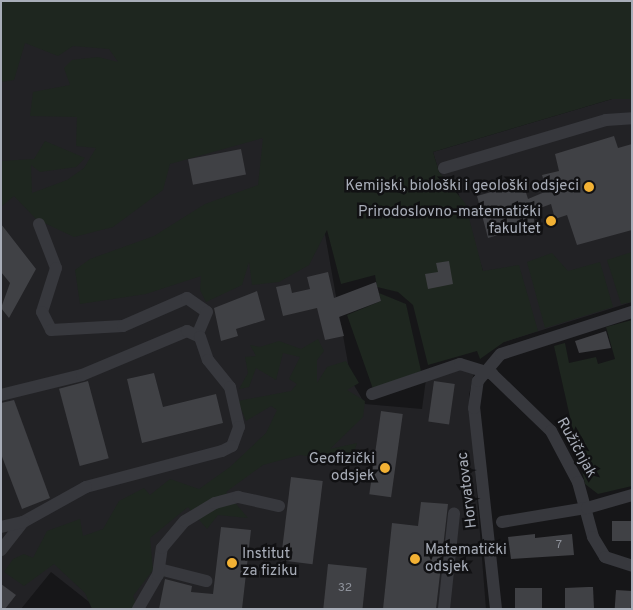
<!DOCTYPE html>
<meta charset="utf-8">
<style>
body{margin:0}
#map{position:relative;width:633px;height:610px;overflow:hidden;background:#161618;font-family:Overpass,sans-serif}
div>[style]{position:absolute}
.built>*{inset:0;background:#222225}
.green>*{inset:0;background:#1e261f}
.building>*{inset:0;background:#404145;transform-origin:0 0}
.minor>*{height:12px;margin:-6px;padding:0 6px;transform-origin:6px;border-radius:6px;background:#37383d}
.dots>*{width:14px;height:14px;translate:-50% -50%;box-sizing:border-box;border:2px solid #111113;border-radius:50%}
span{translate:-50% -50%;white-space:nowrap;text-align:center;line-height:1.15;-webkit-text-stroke:5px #111113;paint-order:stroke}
.number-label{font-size:12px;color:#8e929b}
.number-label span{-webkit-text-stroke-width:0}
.poi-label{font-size:15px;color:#a8adb8}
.right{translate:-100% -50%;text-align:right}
.left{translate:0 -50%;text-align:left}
.street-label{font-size:15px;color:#a8adb8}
.frame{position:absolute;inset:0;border:2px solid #a8adb8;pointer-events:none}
</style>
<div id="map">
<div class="built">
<i style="clip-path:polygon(1px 1px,375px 1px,321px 212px,351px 380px,365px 404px,422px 409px,426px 379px,459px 367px,474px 373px,469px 395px,486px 609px,98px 609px,51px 572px,21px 609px,1px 609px)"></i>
<i style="clip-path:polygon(612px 99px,632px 99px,632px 302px,504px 342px,490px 271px,483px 271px,458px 192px,450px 189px,439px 172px,433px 152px)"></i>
</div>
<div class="green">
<i style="clip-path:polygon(1px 1px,632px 1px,632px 99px,612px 99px,433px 152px,439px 172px,465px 203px,483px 271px,519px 265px,538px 331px,504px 342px,480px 359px,477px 351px,428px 365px,413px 305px,398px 292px,377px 287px,375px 275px,341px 284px,327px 230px,309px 265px,279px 282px,252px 285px,249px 262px,242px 285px,206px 302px,200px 290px,201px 276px,146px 294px,80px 304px,75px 270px,90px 259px,154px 236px,205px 204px,258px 185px,263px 138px,170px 164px,163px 190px,113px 227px,74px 237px,36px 219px,14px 196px,1px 207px,1px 161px,34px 159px,45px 141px,85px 158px,76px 167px,40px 172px,31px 165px,32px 193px,67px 180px,84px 168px,96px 148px,76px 146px,77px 117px,30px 116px,33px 92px,70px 85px,64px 68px,72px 60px,98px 57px,118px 62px,109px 49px,73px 46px,58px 56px,25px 43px,14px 80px,1px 82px)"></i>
<i style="clip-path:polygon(632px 252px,632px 302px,621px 304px,607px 260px)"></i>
<i style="clip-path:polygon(552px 253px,568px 271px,600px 262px,613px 307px,545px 328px,527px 262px)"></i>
<i style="clip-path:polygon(379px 293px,406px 304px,421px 371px,373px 389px,347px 315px,381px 301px)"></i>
<i style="clip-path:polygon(632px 320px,632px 486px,598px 494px,585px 484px,554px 346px,565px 343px,569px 363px,596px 357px,598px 364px,615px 359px,606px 327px)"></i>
<i style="clip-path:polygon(318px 339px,324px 351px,317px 360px,317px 383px,327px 367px,346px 361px,359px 383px,347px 390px,365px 401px,363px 417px,330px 449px,357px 443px,354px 453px,328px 459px,300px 455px,263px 465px,226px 492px,248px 518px,218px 515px,207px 529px,188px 507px,150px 538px,153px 570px,133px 596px,138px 609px,92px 609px,85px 593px,54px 564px,24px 586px,4px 572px,13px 559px,24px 554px,33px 558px,47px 531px,80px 519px,83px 536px,103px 529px,119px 501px,144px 488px,150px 495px,170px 479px,199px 489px,230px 467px,266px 433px,277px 410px,271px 406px,246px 421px,238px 401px,291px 391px,297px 384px,289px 379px,300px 357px,283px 353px,276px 380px,256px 368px,249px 387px,239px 389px,248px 373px,245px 357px,256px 356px,250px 345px,260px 347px,279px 341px,301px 349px)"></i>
</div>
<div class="building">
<i style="clip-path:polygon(614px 136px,618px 148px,632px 144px,632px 230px,577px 245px,567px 215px,555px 219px,551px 204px,532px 211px,535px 224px,488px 238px,477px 196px,523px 183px,528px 199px,547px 191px,542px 175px,559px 171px,555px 154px)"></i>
<i style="left:241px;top:149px;width:26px;height:54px;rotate:79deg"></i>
<i style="clip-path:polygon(1px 224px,36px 269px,9px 318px,1px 308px,10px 283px,1px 272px)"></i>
<i style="clip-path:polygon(449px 261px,453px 284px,428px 289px,425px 274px,438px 272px,436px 263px)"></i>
<i style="clip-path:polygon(328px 272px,334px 298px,376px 282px,381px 301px,339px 317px,344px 336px,325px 340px,317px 308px,283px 316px,276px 287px,290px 284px,292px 293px,310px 289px,307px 277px)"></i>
<i style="clip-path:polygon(257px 291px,265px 320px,236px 329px,238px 336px,221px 341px,214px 308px)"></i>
<i style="clip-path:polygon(606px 331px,611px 348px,579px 353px,575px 341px)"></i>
<i style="clip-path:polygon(154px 373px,163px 407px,216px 394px,223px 423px,142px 443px,127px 379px)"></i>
<i style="left:88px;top:381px;width:80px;height:30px;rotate:75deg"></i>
<i style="left:434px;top:381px;width:21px;height:41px;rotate:8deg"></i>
<i style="clip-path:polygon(14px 400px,50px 498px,22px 509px,1px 454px,1px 403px)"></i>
<i style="left:381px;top:411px;width:22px;height:84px;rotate:8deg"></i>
<i style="left:291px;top:477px;width:32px;height:84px;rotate:7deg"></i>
<i style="clip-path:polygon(421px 502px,448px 504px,436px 609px,383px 609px,392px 523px,418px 526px)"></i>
<i style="left:632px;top:521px;width:20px;height:20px;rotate:90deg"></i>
<i style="clip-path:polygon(221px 527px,251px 530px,242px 609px,159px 609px,165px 579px,192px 586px,191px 592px,213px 594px)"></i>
<i style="clip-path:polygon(535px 534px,535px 538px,572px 534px,574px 555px,511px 559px,508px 537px)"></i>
<i style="left:328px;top:564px;width:39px;height:45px;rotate:6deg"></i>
<i style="clip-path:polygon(1px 584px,16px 595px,5px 609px,1px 609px)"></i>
<i style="clip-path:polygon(588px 587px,593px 587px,594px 609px,565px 609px,565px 588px)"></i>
<i style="left:515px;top:588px;width:27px;height:21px"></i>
<i style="left:616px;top:590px;width:16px;height:18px;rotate:4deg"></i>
</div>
<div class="minor">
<i style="left:444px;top:168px;width:169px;rotate:-16.5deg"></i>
<i style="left:606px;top:120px;width:26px;rotate:-4deg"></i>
<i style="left:39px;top:224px;width:47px;rotate:68.9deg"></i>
<i style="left:56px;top:268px;width:46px;rotate:107.7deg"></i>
<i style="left:42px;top:312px;width:20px;rotate:63deg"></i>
<i style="left:51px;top:330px;width:72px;rotate:-3.2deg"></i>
<i style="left:123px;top:326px;width:70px;rotate:-23.6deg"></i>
<i style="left:187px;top:298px;width:24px;rotate:35deg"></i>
<i style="left:207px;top:312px;width:25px;rotate:113deg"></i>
<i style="left:372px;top:394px;width:93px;rotate:-18.8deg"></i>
<i style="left:460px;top:364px;width:34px;rotate:17deg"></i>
<i style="left:492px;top:374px;width:82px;rotate:44deg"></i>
<i style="left:551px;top:431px;width:58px;rotate:62.1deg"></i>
<i style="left:578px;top:482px;width:57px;rotate:74.7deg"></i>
<i style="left:593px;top:537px;width:23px;rotate:59deg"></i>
<i style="left:605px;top:557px;width:28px;rotate:18deg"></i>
<i style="left:1px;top:395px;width:83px;rotate:-13.9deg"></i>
<i style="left:82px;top:375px;width:114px;rotate:-22.7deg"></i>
<i style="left:187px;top:331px;width:14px;rotate:25deg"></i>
<i style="left:200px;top:337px;width:24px;rotate:71deg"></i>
<i style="left:208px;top:360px;width:35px;rotate:51deg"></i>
<i style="left:230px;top:387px;width:41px;rotate:77.3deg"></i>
<i style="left:239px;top:427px;width:20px;rotate:110deg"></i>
<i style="left:232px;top:446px;width:11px;rotate:153deg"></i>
<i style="left:222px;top:451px;width:141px;rotate:165.2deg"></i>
<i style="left:86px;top:487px;width:72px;rotate:150.9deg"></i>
<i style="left:23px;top:522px;width:36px;rotate:128deg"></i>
<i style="left:502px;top:522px;width:86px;rotate:-9.4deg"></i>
<i style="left:587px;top:508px;width:47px;rotate:-16.1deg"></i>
<i style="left:1px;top:527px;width:23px;rotate:-13deg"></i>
<i style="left:159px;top:569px;width:49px;rotate:14.3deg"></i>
<i style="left:138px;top:609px;width:39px;rotate:-60deg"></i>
<i style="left:158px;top:575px;width:27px;rotate:-82deg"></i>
<i style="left:162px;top:548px;width:35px;rotate:-50deg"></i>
<i style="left:185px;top:521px;width:35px;rotate:-31deg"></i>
<i style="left:215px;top:503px;width:24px;rotate:-15deg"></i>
<i style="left:238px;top:497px;width:42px;rotate:12.4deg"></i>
<i style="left:444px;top:609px;width:96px;rotate:-84deg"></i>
<i style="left:496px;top:609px;width:202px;rotate:-96.2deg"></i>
<i style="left:474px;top:408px;width:27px;rotate:-82deg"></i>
<i style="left:478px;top:381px;width:35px;rotate:-50deg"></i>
<i style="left:501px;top:354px;width:138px;rotate:-17.8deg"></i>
</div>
<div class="dots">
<i style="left:589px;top:187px;background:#f2b134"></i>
<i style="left:551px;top:221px;background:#f2b134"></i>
<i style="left:385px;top:468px;background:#f2b134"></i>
<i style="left:415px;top:559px;background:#f2b134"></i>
<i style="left:232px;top:563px;background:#f2b134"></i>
</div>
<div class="number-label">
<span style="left:559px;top:546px">7</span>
<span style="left:345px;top:589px">32</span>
</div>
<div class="poi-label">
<span class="right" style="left:579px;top:187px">Kemijski, biološki i geološki odsjeci</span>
<span class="right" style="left:541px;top:221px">Prirodoslovno-matematički<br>fakultet</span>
<span class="right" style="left:375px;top:468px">Geofizički<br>odsjek</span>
<span class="left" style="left:425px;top:559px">Matematički<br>odsjek</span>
<span class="left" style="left:242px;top:563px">Institut<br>za fiziku</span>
</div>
<div class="street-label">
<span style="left:576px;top:448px;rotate:61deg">Ružičnjak</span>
<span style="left:468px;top:490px;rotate:-97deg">Horvatovac</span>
</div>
<div class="frame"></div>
</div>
